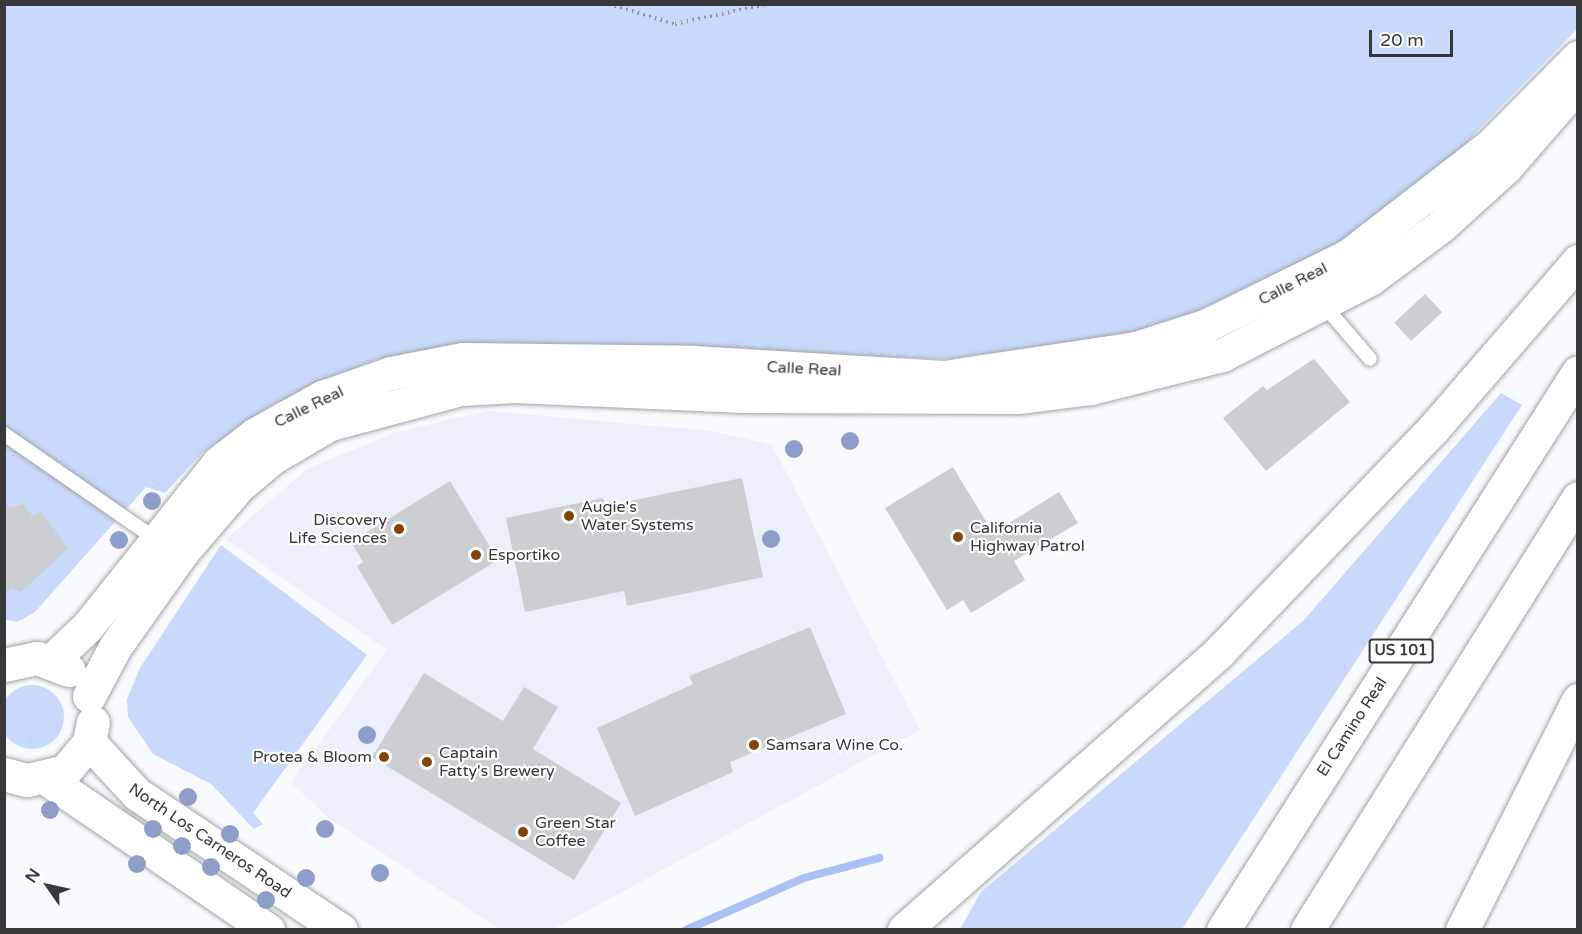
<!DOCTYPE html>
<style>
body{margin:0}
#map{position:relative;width:1582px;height:934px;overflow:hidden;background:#f9fafe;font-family:"Varela Round",sans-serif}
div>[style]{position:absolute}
.built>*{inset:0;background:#ebf0fb}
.green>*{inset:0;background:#c9d9fb}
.round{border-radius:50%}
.stream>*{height:8px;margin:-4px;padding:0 4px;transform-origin:4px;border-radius:4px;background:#a9c1f4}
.building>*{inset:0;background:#ccced1;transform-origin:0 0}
.path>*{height:4px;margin-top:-2px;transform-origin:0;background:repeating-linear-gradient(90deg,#929395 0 1.5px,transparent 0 6px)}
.roads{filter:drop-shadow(0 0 2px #a2a4a7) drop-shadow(0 0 2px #a2a4a7)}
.lane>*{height:14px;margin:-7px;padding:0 7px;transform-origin:7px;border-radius:7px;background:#fff}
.secondary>*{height:33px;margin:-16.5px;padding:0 16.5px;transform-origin:16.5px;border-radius:16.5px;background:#fff}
.highway>*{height:33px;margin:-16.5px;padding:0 16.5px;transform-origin:16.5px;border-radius:16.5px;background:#fff}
.trees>*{width:18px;height:18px;margin:-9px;border-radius:50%;background:#8d9ec9}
.dots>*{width:16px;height:16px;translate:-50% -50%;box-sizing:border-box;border:3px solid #fff;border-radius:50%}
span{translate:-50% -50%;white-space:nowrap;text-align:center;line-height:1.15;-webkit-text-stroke:4.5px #fff;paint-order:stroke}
.shield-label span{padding:2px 4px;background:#fff;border:2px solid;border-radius:4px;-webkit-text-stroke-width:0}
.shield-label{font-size:15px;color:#37383a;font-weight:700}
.street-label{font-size:16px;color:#37383a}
.poi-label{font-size:16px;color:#37383a}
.left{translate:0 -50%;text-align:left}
.right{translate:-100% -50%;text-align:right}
.frame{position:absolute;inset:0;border:6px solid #37383a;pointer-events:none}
.north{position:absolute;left:18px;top:856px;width:60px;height:60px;-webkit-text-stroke:4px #fff;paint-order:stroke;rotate:304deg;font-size:16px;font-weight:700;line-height:24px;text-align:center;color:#37383a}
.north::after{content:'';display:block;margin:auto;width:21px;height:27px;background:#37383a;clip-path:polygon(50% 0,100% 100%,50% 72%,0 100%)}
.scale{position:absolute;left:1369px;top:30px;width:84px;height:27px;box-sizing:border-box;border:3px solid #37383a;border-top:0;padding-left:8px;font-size:18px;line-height:21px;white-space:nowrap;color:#37383a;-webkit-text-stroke:4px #fff;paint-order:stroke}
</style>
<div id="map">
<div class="built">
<i style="clip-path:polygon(487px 411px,713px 431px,772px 445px,920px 730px,554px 929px,499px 929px,326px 816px,291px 782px,387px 650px,226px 539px,307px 469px,396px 432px)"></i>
</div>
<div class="green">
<i style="clip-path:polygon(1577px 4px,1578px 28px,1455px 154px,1346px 240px,1187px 316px,1139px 332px,949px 359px,491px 343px,377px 359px,272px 405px,203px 452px,165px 493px,146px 487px,35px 612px,17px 622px,4px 619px,4px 5px)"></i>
<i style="clip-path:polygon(1501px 393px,1522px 405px,1182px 929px,960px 929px,981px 892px,1304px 620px)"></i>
<i style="clip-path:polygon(221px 545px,367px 655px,253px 813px,263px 824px,254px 829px,211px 784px,153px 754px,128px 717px,127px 699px,140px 668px)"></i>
<i class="round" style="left:0;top:685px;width:64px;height:64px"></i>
</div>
<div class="stream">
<i style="left:686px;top:930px;width:129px;rotate:-23.8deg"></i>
<i style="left:804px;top:878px;width:78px;rotate:-14.9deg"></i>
</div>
<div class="building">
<i style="left:1425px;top:294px;width:25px;height:42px;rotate:47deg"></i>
<i style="clip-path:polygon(1314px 359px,1350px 402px,1266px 471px,1223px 418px,1263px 386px,1267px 390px)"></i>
<i style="clip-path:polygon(953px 467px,993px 533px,1059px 492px,1078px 523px,1014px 561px,1025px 580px,971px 613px,963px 600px,947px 610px,885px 508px)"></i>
<i style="clip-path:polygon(742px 478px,763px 577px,627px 606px,624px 591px,525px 612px,506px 518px,603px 498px,605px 506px)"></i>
<i style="clip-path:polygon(450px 481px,498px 560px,392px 625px,357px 566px,363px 562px,351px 542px)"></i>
<i style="clip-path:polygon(4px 501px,9px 508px,24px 504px,32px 516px,41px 511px,68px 549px,21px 592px,12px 588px,4px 594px)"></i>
<i style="clip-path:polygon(810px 627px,846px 714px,730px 762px,733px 772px,635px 816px,597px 728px,693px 684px,689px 676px)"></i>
<i style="clip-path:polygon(424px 673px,503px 721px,524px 687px,558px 707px,533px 749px,621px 803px,574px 880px,372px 757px)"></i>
</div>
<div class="path">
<i style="left:609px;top:4px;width:69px;rotate:16.9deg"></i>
<i style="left:675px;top:24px;width:93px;rotate:-12.4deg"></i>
</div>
<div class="roads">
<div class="lane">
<i style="left:1323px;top:304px;width:72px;rotate:49.5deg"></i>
<i style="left:4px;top:434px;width:183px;rotate:34.7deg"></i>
</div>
<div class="secondary">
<i style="left:51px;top:661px;width:51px;rotate:-43.4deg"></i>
<i style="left:88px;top:626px;width:208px;rotate:-51.4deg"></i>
<i style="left:218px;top:463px;width:46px;rotate:-37.9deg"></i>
<i style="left:254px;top:435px;width:78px;rotate:-29.2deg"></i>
<i style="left:322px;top:397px;width:73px;rotate:-19.2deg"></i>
<i style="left:391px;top:373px;width:73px;rotate:-11deg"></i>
<i style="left:463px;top:359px;width:230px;rotate:0.7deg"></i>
<i style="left:693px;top:362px;width:251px;rotate:3.4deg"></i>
<i style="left:944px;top:377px;width:194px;rotate:-8.6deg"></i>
<i style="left:1136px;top:348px;width:75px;rotate:-17.9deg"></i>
<i style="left:1207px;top:325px;width:158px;rotate:-26.2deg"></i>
<i style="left:1349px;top:255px;width:181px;rotate:-37.8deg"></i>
<i style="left:1492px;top:144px;width:122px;rotate:-45.3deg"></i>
<i style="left:4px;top:665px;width:34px;rotate:-12deg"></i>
<i style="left:37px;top:658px;width:34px;rotate:21deg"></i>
<i style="left:89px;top:696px;width:55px;rotate:-62deg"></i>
<i style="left:115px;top:647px;width:118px;rotate:-54.7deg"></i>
<i style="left:183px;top:551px;width:86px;rotate:-49.3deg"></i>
<i style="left:239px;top:486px;width:43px;rotate:-40.3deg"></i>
<i style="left:272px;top:458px;width:67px;rotate:-30.4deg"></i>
<i style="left:330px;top:424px;width:136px;rotate:-15deg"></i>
<i style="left:461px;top:389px;width:53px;rotate:-3.2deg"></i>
<i style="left:514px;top:386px;width:230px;rotate:2.5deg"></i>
<i style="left:744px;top:396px;width:274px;rotate:0.2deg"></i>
<i style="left:1018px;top:397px;width:74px;rotate:-7deg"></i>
<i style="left:1091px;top:388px;width:135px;rotate:-14.1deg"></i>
<i style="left:1222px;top:355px;width:166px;rotate:-27.2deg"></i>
<i style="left:1370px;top:279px;width:89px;rotate:-36.7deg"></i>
<i style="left:1441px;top:226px;width:88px;rotate:-42.2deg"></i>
<i style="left:1506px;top:167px;width:110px;rotate:-49.1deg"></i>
<i style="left:89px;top:742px;width:71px;rotate:47.3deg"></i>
<i style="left:137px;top:794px;width:245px;rotate:33.7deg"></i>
<i style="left:4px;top:774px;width:24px;rotate:15deg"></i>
<i style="left:27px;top:780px;width:39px;rotate:-13deg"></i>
<i style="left:65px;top:771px;width:38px;rotate:-50deg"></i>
<i style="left:89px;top:742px;width:20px;rotate:-79deg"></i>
<i style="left:47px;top:779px;width:268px;rotate:34.3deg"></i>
</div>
<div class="highway">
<i style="left:904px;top:930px;width:420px;rotate:-41.4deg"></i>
<i style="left:1219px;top:652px;width:309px;rotate:-46.2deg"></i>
<i style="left:1433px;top:429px;width:222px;rotate:-49.2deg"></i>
<i style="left:1223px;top:930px;width:661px;rotate:-57.54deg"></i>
<i style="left:1307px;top:930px;width:510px;rotate:-57.9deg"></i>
<i style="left:1462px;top:930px;width:258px;rotate:-63.2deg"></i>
</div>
</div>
<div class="trees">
<i style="left:850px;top:441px"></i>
<i style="left:794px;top:449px"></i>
<i style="left:152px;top:501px"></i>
<i style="left:771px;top:539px"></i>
<i style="left:119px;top:540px"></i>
<i style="left:367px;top:735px"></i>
<i style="left:188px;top:797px"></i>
<i style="left:50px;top:810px"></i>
<i style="left:153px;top:829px"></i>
<i style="left:325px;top:829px"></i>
<i style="left:230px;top:834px"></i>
<i style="left:182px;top:846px"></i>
<i style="left:137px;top:864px"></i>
<i style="left:211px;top:867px"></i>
<i style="left:380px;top:873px"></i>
<i style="left:306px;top:878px"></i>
<i style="left:266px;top:900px"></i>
</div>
<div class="dots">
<i style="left:569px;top:516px;background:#834309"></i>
<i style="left:399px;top:529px;background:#834309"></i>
<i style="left:958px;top:537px;background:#834309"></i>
<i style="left:476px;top:555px;background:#834309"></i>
<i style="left:754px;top:745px;background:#834309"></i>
<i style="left:384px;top:757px;background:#834309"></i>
<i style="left:427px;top:762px;background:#834309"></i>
<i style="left:523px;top:832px;background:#834309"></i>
</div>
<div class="shield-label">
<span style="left:1401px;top:651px">US 101</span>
</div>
<div class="street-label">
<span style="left:1293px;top:284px;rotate:-27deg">Calle Real</span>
<span style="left:804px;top:369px;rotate:3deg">Calle Real</span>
<span style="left:309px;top:407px;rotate:-26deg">Calle Real</span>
<span style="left:1352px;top:727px;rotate:-57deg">El Camino Real</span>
<span style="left:210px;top:841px;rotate:34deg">North Los Carneros Road</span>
</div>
<div class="poi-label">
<span class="left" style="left:581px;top:516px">Augie's<br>Water Systems</span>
<span class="right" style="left:387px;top:529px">Discovery<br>Life Sciences</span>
<span class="left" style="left:970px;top:537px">California<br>Highway Patrol</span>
<span class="left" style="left:488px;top:555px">Esportiko</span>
<span class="left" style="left:766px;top:745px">Samsara Wine Co.</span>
<span class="left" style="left:439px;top:762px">Captain<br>Fatty's Brewery</span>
<span class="right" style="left:372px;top:757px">Protea &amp; Bloom</span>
<span class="left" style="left:535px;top:832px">Green Star<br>Coffee</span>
</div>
<div class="frame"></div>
<div class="north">N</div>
<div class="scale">20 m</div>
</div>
